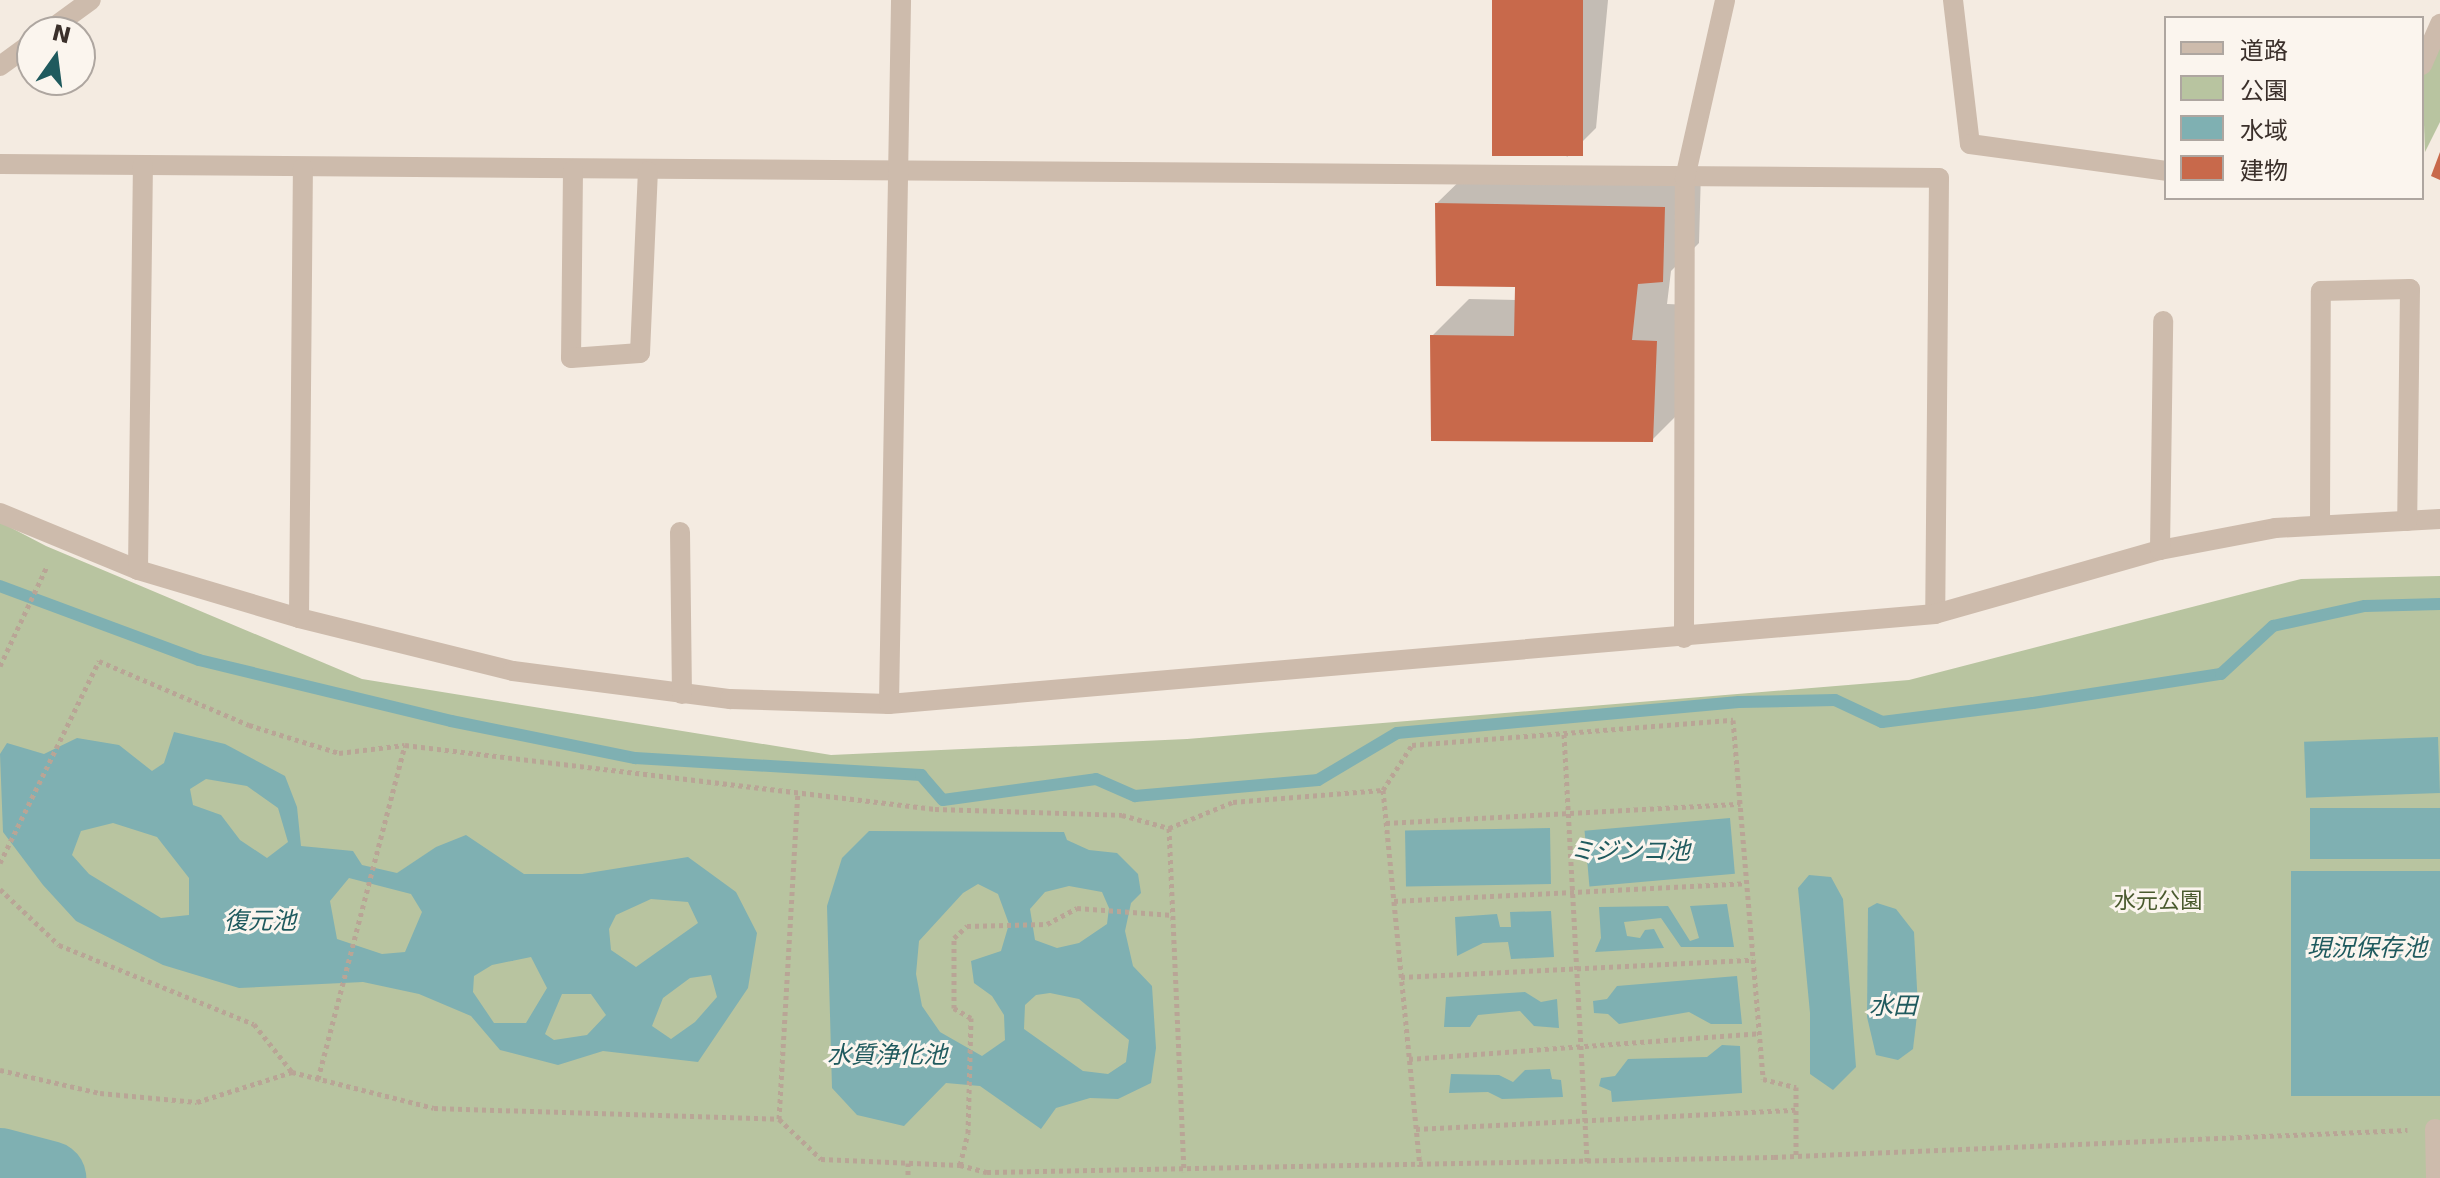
<!DOCTYPE html>
<meta charset="utf-8">
<style>
body{margin:0}
#map{position:relative;width:2440px;height:1178px;overflow:hidden;background:#f4ebe1;font-family:"DejaVu Sans","Noto Sans JP",sans-serif}
div>[style]{position:absolute}
.green>*{inset:0;background:#b8c4a0}
.water>*{inset:0;background:#7fb0b2;transform-origin:0 0}
.shadow>*{inset:0;background:#0003}
.stream>*{height:12px;margin:-6px;padding:0 6px;transform-origin:6px;border-radius:6px;background:#7fb0b2}
.river>*{height:74px;margin:-37px;padding:0 37px;transform-origin:37px;border-radius:37px;background:#7fb0b2}
.building>*{inset:0;background:#c8694b;transform-origin:0 0}
.path>*{height:5px;margin-top:-2.5px;transform-origin:0;background:repeating-linear-gradient(90deg,#b9a596 0 4px,transparent 0 8px)}
.minor>*{height:20px;margin:-10px;padding:0 10px;transform-origin:10px;border-radius:10px;background:#cdbbac}
span{translate:-50% -50%;white-space:nowrap;text-align:center;line-height:1.15;-webkit-text-stroke:6px #fbf5ee;paint-order:stroke}
.park-label{font-size:22px;color:#4a5a2e}
.water-label{font-size:24px;color:#1f5a5e;font-style:italic}
.legend{position:absolute;left:2164px;top:16px;width:260px;height:184px;box-sizing:border-box;background:#fbf5ee;border:2px solid #aea6a0;margin:0;padding:10px 14px;list-style:none;font-size:24px;color:#3b302b}
.legend li{display:flex;align-items:center;gap:16px;height:40px}
.legend b{width:40px;border:2px solid #aea6a0}
.north{position:absolute;left:16px;top:16px;width:80px;height:80px;box-sizing:border-box;background:#fbf5ee;border:2px solid #aea6a0;border-radius:50%;rotate:14deg;font-size:22px;font-weight:700;line-height:32px;text-align:center;color:#3b302b}
.north::after{content:'';display:block;margin:auto;width:28px;height:36px;background:#1f5a5e;clip-path:polygon(50% 0,100% 100%,50% 72%,0 100%)}
</style>
<div id="map">
<div class="green">
<i style="clip-path:polygon(2440px 39px,2440px 122px,2425px 152px,2422px 69px)"></i>
<i style="clip-path:polygon(0 522px,46px 546px,362px 679px,831px 755px,1187px 739px,1909px 680px,2301px 579px,2440px 576px,2440px 1178px,0 1178px)"></i>
</div>
<div class="water">
<i style="clip-path:polygon(evenodd,174px 732px,225px 744px,285px 776px,297px 807px,301px 846px,353px 851px,362px 865px,397px 873px,436px 847px,466px 835px,524px 874px,582px 874px,688px 857px,736px 892px,757px 933px,748px 988px,698px 1062px,603px 1051px,558px 1065px,500px 1050px,471px 1016px,419px 994px,363px 982px,239px 988px,163px 965px,76px 921px,43px 885px,3px 832px,0 754px,7px 743px,44px 754px,77px 738px,119px 745px,152px 771px,164px 763px,174px 732px,206px 779px,247px 786px,278px 808px,288px 842px,267px 858px,240px 840px,221px 815px,193px 805px,190px 789px,206px 779px,174px 732px,113px 823px,157px 837px,189px 878px,189px 915px,161px 918px,89px 874px,72px 855px,81px 831px,113px 823px,174px 732px,349px 878px,411px 894px,422px 912px,405px 952px,382px 954px,337px 939px,330px 901px,349px 878px,174px 732px,651px 899px,688px 902px,698px 923px,636px 967px,611px 950px,609px 929px,616px 915px,651px 899px,174px 732px,531px 957px,547px 988px,526px 1023px,494px 1023px,473px 992px,474px 976px,492px 965px,531px 957px,174px 732px,711px 975px,717px 997px,695px 1022px,671px 1039px,652px 1026px,663px 998px,690px 978px,711px 975px,174px 732px,562px 994px,591px 994px,606px 1015px,587px 1035px,554px 1040px,545px 1034px,562px 994px)"></i>
<i style="left:2438px;top:737px;width:56px;height:134px;rotate:88deg"></i>
<i style="left:2440px;top:808px;width:51px;height:130px;rotate:90deg"></i>
<i style="left:1730px;top:818px;width:56px;height:146px;rotate:85deg"></i>
<i style="left:1550px;top:828px;width:56px;height:145px;rotate:89deg"></i>
<i style="clip-path:polygon(evenodd,869px 831px,1064px 832px,1067px 840px,1089px 850px,1117px 853px,1138px 874px,1141px 893px,1131px 903px,1125px 931px,1133px 966px,1152px 986px,1156px 1048px,1151px 1083px,1118px 1099px,1090px 1098px,1056px 1108px,1041px 1129px,980px 1086px,946px 1083px,904px 1126px,857px 1115px,832px 1088px,827px 906px,842px 858px,869px 831px,978px 884px,998px 894px,1009px 924px,1001px 951px,971px 961px,974px 983px,992px 996px,1004px 1015px,1005px 1040px,982px 1056px,940px 1032px,922px 1006px,916px 974px,919px 941px,963px 893px,978px 884px,869px 831px,1069px 886px,1102px 892px,1109px 908px,1107px 924px,1079px 943px,1057px 948px,1035px 940px,1030px 909px,1045px 892px,1069px 886px,869px 831px,1050px 993px,1079px 999px,1129px 1040px,1126px 1062px,1108px 1074px,1083px 1071px,1024px 1029px,1025px 1005px,1036px 995px,1050px 993px)"></i>
<i style="left:2440px;top:871px;width:225px;height:149px;rotate:90deg"></i>
<i style="clip-path:polygon(1809px 875px,1831px 877px,1843px 899px,1856px 1067px,1833px 1090px,1810px 1074px,1810px 1013px,1798px 888px)"></i>
<i style="clip-path:polygon(1877px 903px,1896px 909px,1914px 932px,1918px 1007px,1913px 1049px,1898px 1060px,1876px 1055px,1867px 1017px,1868px 908px)"></i>
<i style="clip-path:polygon(1727px 904px,1734px 947px,1681px 947px,1661px 918px,1624px 922px,1627px 936px,1640px 938px,1645px 930px,1654px 929px,1664px 948px,1595px 952px,1601px 938px,1599px 907px,1668px 906px,1690px 941px,1699px 938px,1690px 906px)"></i>
<i style="clip-path:polygon(1551px 911px,1554px 957px,1511px 959px,1508px 942px,1483px 943px,1457px 956px,1455px 917px,1497px 914px,1500px 927px,1511px 927px,1510px 912px)"></i>
<i style="clip-path:polygon(1737px 976px,1742px 1024px,1711px 1024px,1689px 1012px,1619px 1024px,1608px 1014px,1594px 1013px,1593px 1001px,1607px 999px,1617px 986px)"></i>
<i style="clip-path:polygon(1525px 992px,1541px 1002px,1557px 999px,1559px 1028px,1534px 1026px,1520px 1011px,1478px 1015px,1470px 1027px,1444px 1027px,1446px 997px)"></i>
<i style="clip-path:polygon(1722px 1045px,1740px 1046px,1742px 1093px,1612px 1102px,1611px 1091px,1599px 1086px,1601px 1078px,1615px 1076px,1628px 1059px,1707px 1057px)"></i>
<i style="clip-path:polygon(1550px 1069px,1552px 1079px,1561px 1080px,1563px 1097px,1502px 1099px,1488px 1092px,1449px 1093px,1451px 1074px,1499px 1075px,1513px 1082px,1525px 1070px)"></i>
</div>
<div class="shadow">
<i style="clip-path:polygon(1494px 0,1608px 0,1596px 128px,1567px 157px)"></i>
<i style="clip-path:polygon(1474px 167px,1701px 171px,1699px 243px,1671px 271px,1667px 304px,1692px 305px,1689px 403px,1652px 440px,1432px 336px,1469px 299px,1517px 300px,1517px 285px,1437px 203px)"></i>
</div>
<div class="stream">
<i style="left:0;top:586px;width:212px;rotate:20.4deg"></i>
<i style="left:199px;top:660px;width:259px;rotate:13.6deg"></i>
<i style="left:451px;top:721px;width:188px;rotate:11.4deg"></i>
<i style="left:635px;top:758px;width:287px;rotate:3.4deg"></i>
<i style="left:921px;top:775px;width:33px;rotate:49deg"></i>
<i style="left:943px;top:800px;width:154px;rotate:-7.8deg"></i>
<i style="left:1096px;top:779px;width:43px;rotate:23.6deg"></i>
<i style="left:1135px;top:796px;width:184px;rotate:-5deg"></i>
<i style="left:1318px;top:780px;width:92px;rotate:-30.7deg"></i>
<i style="left:1397px;top:733px;width:343px;rotate:-5.2deg"></i>
<i style="left:1739px;top:702px;width:96px;rotate:-1.2deg"></i>
<i style="left:1835px;top:700px;width:52px;rotate:25.1deg"></i>
<i style="left:1882px;top:722px;width:152px;rotate:-7.2deg"></i>
<i style="left:2033px;top:703px;width:190px;rotate:-8.8deg"></i>
<i style="left:2221px;top:674px;width:71px;rotate:-42.7deg"></i>
<i style="left:2273px;top:626px;width:94px;rotate:-12.3deg"></i>
<i style="left:2365px;top:606px;width:75px;rotate:-1.5deg"></i>
</div>
<div class="river">
<i style="left:0;top:1165px;width:51px;rotate:14.9deg"></i>
</div>
<div class="building">
<i style="left:1492px;top:0;width:91px;height:156px"></i>
<i style="clip-path:polygon(2440px 152px,2440px 180px,2431px 176px)"></i>
<i style="clip-path:polygon(1435px 203px,1665px 207px,1663px 282px,1638px 284px,1632px 340px,1657px 341px,1653px 442px,1431px 441px,1430px 335px,1514px 336px,1515px 287px,1436px 286px)"></i>
</div>
<div class="path">
<i style="left:0;top:666px;width:110px;rotate:-64.8deg"></i>
<i style="left:1564px;top:734px;width:429px;rotate:86.9deg"></i>
<i style="left:1383px;top:790px;width:378px;rotate:84.4deg"></i>
<i style="left:1386px;top:823px;width:355px;rotate:-3.1deg"></i>
<i style="left:1169px;top:828px;width:344px;rotate:87.5deg"></i>
<i style="left:0;top:863px;width:225px;rotate:-63.9deg"></i>
<i style="left:99px;top:661px;width:163px;rotate:23.1deg"></i>
<i style="left:249px;top:725px;width:94px;rotate:17.3deg"></i>
<i style="left:339px;top:753px;width:66px;rotate:-6.9deg"></i>
<i style="left:405px;top:745px;width:534px;rotate:6.89deg"></i>
<i style="left:935px;top:809px;width:187px;rotate:1.8deg"></i>
<i style="left:1122px;top:815px;width:49px;rotate:15.5deg"></i>
<i style="left:1169px;top:828px;width:69px;rotate:-22.1deg"></i>
<i style="left:1233px;top:802px;width:150px;rotate:-4.6deg"></i>
<i style="left:1383px;top:790px;width:54px;rotate:-57.2deg"></i>
<i style="left:1412px;top:745px;width:322px;rotate:-4.5deg"></i>
<i style="left:1733px;top:720px;width:360px;rotate:85.2deg"></i>
<i style="left:1763px;top:1079px;width:34px;rotate:14deg"></i>
<i style="left:1796px;top:1087px;width:69px;rotate:90deg"></i>
<i style="left:0;top:889px;width:81px;rotate:43.5deg"></i>
<i style="left:59px;top:945px;width:210px;rotate:22.1deg"></i>
<i style="left:254px;top:1024px;width:61px;rotate:51.6deg"></i>
<i style="left:1394px;top:901px;width:352px;rotate:-2.9deg"></i>
<i style="left:1401px;top:977px;width:352px;rotate:-2.8deg"></i>
<i style="left:1409px;top:1059px;width:351px;rotate:-4.2deg"></i>
<i style="left:0;top:1070px;width:103px;rotate:13deg"></i>
<i style="left:100px;top:1093px;width:97px;rotate:5.3deg"></i>
<i style="left:197px;top:1102px;width:100px;rotate:-17.5deg"></i>
<i style="left:292px;top:1072px;width:146px;rotate:14.2deg"></i>
<i style="left:434px;top:1108px;width:345px;rotate:1.8deg"></i>
<i style="left:779px;top:1119px;width:58px;rotate:43.6deg"></i>
<i style="left:821px;top:1159px;width:139px;rotate:2.5deg"></i>
<i style="left:960px;top:1165px;width:28px;rotate:15deg"></i>
<i style="left:987px;top:1172px;width:787px;rotate:-1.09deg"></i>
<i style="left:1774px;top:1157px;width:634px;rotate:-2.44deg"></i>
<i style="left:318px;top:1079px;width:345px;rotate:-75.4deg"></i>
<i style="left:779px;top:1119px;width:326px;rotate:-86.7deg"></i>
<i style="left:1416px;top:1129px;width:380px;rotate:-2.9deg"></i>
<i style="left:908px;top:1163px;width:15px;rotate:90deg"></i>
<i style="left:960px;top:1165px;width:33px;rotate:-76deg"></i>
<i style="left:968px;top:1133px;width:115px;rotate:-88.5deg"></i>
<i style="left:971px;top:1018px;width:20px;rotate:-150deg"></i>
<i style="left:954px;top:1008px;width:70px;rotate:-90deg"></i>
<i style="left:954px;top:938px;width:18px;rotate:-43deg"></i>
<i style="left:967px;top:926px;width:80px;rotate:-1.4deg"></i>
<i style="left:1047px;top:924px;width:34px;rotate:-28deg"></i>
<i style="left:1077px;top:908px;width:96px;rotate:4.2deg"></i>
</div>
<div class="minor">
<i style="left:1953px;top:0;width:145px;rotate:83.3deg"></i>
<i style="left:1970px;top:144px;width:198px;rotate:7.8deg"></i>
<i style="left:47px;top:32px;width:54px;rotate:-36deg"></i>
<i style="left:2422px;top:65px;width:45px;rotate:-66.3deg"></i>
<i style="left:0;top:66px;width:39px;rotate:-36deg"></i>
<i style="left:0;top:164px;width:1939px;rotate:0.41deg"></i>
<i style="left:1939px;top:178px;width:436px;rotate:90.5deg"></i>
<i style="left:573px;top:170px;width:188px;rotate:90.6deg"></i>
<i style="left:571px;top:358px;width:69px;rotate:-4.1deg"></i>
<i style="left:640px;top:353px;width:182px;rotate:-87.5deg"></i>
<i style="left:0;top:513px;width:149px;rotate:22.4deg"></i>
<i style="left:138px;top:570px;width:168px;rotate:16.6deg"></i>
<i style="left:299px;top:618px;width:220px;rotate:13.9deg"></i>
<i style="left:513px;top:671px;width:219px;rotate:7.4deg"></i>
<i style="left:730px;top:699px;width:159px;rotate:1.8deg"></i>
<i style="left:889px;top:704px;width:1050px;rotate:-4.92deg"></i>
<i style="left:1935px;top:614px;width:234px;rotate:-15.9deg"></i>
<i style="left:2160px;top:550px;width:117px;rotate:-10.8deg"></i>
<i style="left:2275px;top:528px;width:165px;rotate:-3.1deg"></i>
<i style="left:2320px;top:524px;width:233px;rotate:-89.8deg"></i>
<i style="left:2321px;top:291px;width:89px;rotate:-1.3deg"></i>
<i style="left:2410px;top:289px;width:232px;rotate:90.7deg"></i>
<i style="left:680px;top:532px;width:162px;rotate:89.3deg"></i>
<i style="left:2160px;top:550px;width:229px;rotate:-89.2deg"></i>
<i style="left:138px;top:570px;width:405px;rotate:-89.3deg"></i>
<i style="left:299px;top:618px;width:450px;rotate:-89.5deg"></i>
<i style="left:1684px;top:638px;width:460px;rotate:-89.9deg"></i>
<i style="left:1685px;top:178px;width:182px;rotate:-77.3deg"></i>
<i style="left:889px;top:704px;width:704px;rotate:-89.02deg"></i>
<i style="left:2435px;top:1129px;width:49px;rotate:88.8deg"></i>
</div>
<div class="park-label">
<span style="left:2158px;top:901px">水元公園</span>
</div>
<div class="water-label">
<span style="left:1630px;top:852px">ミジンコ池</span>
<span style="left:260px;top:922px">復元池</span>
<span style="left:2367px;top:949px">現況保存池</span>
<span style="left:1893px;top:1007px">水田</span>
<span style="left:887px;top:1056px">水質浄化池</span>
</div>
<ul class="legend">
<li><b style="height:10px;background:#cdbbac"></b>道路</li>
<li><b style="height:22px;background:#b8c4a0"></b>公園</li>
<li><b style="height:22px;background:#7fb0b2"></b>水域</li>
<li><b style="height:22px;background:#c8694b"></b>建物</li>
</ul>
<div class="north">N</div>
</div>
